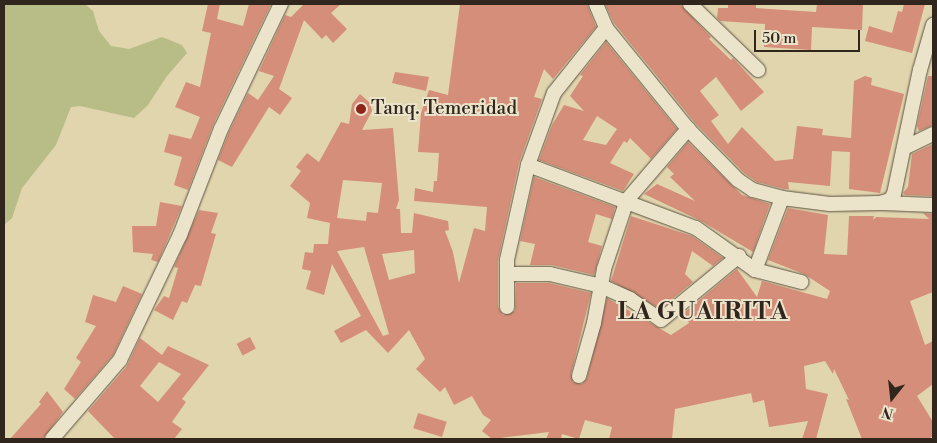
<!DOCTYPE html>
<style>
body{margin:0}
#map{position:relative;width:937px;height:443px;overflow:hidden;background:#e1d5ae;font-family:"Libre Bodoni",serif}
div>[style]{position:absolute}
.green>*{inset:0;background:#b8bc87}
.building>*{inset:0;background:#d58e79;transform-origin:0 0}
.roads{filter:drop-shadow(0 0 1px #5c5242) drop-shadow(0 0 1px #5c5242)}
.minor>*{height:14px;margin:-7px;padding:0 7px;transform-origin:7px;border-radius:7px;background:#ece4ca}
.dots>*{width:14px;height:14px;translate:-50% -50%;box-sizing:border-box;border:2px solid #ece4ca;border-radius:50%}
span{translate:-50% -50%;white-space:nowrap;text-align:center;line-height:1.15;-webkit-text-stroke:4px #ece4ca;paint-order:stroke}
.poi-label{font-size:19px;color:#30261e}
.left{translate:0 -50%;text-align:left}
.district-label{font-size:24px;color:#30261e;font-weight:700;letter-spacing:1px}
.frame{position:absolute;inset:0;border:5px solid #30261e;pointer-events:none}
.north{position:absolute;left:867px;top:373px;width:50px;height:50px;-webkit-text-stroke:4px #ece4ca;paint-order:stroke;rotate:196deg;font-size:14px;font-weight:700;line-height:20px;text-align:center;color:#30261e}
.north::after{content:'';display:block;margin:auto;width:18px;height:22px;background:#30261e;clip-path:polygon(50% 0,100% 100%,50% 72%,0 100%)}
.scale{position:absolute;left:754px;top:30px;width:106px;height:22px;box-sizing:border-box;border:2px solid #30261e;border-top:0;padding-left:6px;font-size:15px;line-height:18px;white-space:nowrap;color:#30261e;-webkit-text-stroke:4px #ece4ca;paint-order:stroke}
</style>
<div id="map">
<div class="green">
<i style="clip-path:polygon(4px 4px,85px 4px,93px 11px,99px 31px,111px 46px,129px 49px,162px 37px,182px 45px,187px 53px,167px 76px,148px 105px,134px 118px,80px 106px,71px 107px,56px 145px,22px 188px,12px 218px,4px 225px)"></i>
</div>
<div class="building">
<i style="clip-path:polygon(208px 4px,220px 4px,217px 19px,243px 26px,249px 4px,271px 4px,213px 125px,188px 190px,174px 185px,182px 157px,164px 152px,169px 134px,191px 139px,200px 117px,175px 107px,186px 82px,200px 87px,211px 33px,202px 31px)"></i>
<i style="clip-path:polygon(304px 4px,341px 4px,331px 13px,347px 29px,333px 43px,326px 35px,322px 39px,304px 20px,279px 89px,292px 98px,280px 115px,269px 107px,232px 167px,218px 160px,229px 132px,248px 93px,258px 100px,274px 76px,259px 71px,285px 15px,291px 17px)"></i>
<i style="clip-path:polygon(evenodd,460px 4px,587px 4px,596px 27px,553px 79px,544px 69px,534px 97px,542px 99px,519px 163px,498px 260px,498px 307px,503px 315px,515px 311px,516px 283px,549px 283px,591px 293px,571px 374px,573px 382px,582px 384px,587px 378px,607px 298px,671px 335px,689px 323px,684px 313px,737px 269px,757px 297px,762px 281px,827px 299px,830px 291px,804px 274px,768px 260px,788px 208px,828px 215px,824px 254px,847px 255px,849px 216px,874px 216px,873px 220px,876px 217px,929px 219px,923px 213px,933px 214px,933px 292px,910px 301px,925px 345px,933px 341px,933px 384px,917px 396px,933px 422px,933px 436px,929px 439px,862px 439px,846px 399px,849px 400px,834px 369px,833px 374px,825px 361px,804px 366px,806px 389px,828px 394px,816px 439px,802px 439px,808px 421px,769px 427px,764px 400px,753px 403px,751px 393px,675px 409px,672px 439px,609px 439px,612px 427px,585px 420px,579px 439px,562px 434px,561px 439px,546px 439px,549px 432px,492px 439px,482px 431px,491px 420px,483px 415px,472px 396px,454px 405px,445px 387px,440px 392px,416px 369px,425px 359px,409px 330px,388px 353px,366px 330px,341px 343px,334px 331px,361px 316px,332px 264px,324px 295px,306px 289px,311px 271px,302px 269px,305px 252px,313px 253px,314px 244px,328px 244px,330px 223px,307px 218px,310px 203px,290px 186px,301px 171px,296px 167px,307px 153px,319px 162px,341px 122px,349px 124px,352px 104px,360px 94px,370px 103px,372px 111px,362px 130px,393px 128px,399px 200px,396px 209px,400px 209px,401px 233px,412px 233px,414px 213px,448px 221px,449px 230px,445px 231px,453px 252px,459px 283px,474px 228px,485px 231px,487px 207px,414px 201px,415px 188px,433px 192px,434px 181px,437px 181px,439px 153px,418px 152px,421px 113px,429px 90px,448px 95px,460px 4px,343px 180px,382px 183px,378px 213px,367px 212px,366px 221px,337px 218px,343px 180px,460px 4px,364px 247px,389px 334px,383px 336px,337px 251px,364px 247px,460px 4px,414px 250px,415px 273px,389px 280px,382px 254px,414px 250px)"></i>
<i style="clip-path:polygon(605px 4px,680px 4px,711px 37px,709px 39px,731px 60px,733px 58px,764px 92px,741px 111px,716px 77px,700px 91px,719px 115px,711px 121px,728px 144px,742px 127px,775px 161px,793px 159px,797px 126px,823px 129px,822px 135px,851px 138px,854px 81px,865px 76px,872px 78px,871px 85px,904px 94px,880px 193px,849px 189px,850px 152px,832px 151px,830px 186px,788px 182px,789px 189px,784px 189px,757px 182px,744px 173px,695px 123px,614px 23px)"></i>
<i style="clip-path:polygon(728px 4px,756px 4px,756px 8px,816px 12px,817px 4px,863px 4px,862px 30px,812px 27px,811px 50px,764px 47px,765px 24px,720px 21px,717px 18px,718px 8px,728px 8px)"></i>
<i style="clip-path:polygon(904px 4px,925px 4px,912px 53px,865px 41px,869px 26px,892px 33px,898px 11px,902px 12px)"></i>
<i style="clip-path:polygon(evenodd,606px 42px,677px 129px,651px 159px,630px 138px,627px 143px,624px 141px,610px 163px,634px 174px,623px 191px,539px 160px,552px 125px,564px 105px,584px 111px,570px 96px,583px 76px,580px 75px,606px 42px,597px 116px,617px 129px,606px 145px,583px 140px,597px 116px)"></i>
<i style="clip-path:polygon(395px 72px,429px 77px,426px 91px,392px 83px)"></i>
<i style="clip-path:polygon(928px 76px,933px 76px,933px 125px,919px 131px,917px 126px)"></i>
<i style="clip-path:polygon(688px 142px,742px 195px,770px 204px,753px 252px,701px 221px,644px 194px,657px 184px,695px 201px,670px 177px,674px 174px,667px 167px)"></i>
<i style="clip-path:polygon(933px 144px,933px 196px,905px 195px,903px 193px,908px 187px,912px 154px)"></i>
<i style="clip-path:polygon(534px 177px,615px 207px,612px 219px,596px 214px,588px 242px,602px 246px,594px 275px,552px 265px,530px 265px,535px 244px,520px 241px)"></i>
<i style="clip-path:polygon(160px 202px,182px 206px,158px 262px,151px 260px,153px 254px,133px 252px,132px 226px,156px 226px)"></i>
<i style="clip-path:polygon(199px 210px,218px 213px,211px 233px,216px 234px,201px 286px,195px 285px,187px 303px,182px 301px,173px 320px,154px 310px,164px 296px,169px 298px,178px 268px,174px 267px)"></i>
<i style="clip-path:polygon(631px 216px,692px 236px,723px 258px,713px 266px,692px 251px,685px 274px,693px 282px,660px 309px,611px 281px)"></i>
<i style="clip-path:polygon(123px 286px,142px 294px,113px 355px,75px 399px,64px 389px,81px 362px,76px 358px,96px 326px,85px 322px,93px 295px,116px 302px)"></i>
<i style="left:250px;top:337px;width:13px;height:15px;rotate:63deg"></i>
<i style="clip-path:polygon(evenodd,140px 338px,162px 355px,168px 346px,209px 365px,182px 399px,186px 402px,172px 422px,182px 429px,174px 439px,115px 439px,88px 411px,127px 366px,140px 338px,159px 362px,181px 374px,158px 402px,140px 386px,159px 362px)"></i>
<i style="clip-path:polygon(47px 391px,63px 412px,43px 439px,10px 439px,41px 404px,39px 402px)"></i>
<i style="left:418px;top:413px;width:30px;height:16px;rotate:17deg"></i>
</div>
<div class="roads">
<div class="minor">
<i style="left:596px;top:4px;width:26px;rotate:67deg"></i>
<i style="left:606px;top:28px;width:130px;rotate:50.9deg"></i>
<i style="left:688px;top:129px;width:71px;rotate:45.6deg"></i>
<i style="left:738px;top:180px;width:18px;rotate:34deg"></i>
<i style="left:753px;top:190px;width:30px;rotate:15deg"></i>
<i style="left:782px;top:198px;width:48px;rotate:7.1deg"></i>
<i style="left:830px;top:204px;width:50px;rotate:-1.1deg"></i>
<i style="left:880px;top:203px;width:10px;rotate:-17deg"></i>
<i style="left:890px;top:200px;width:7px;rotate:-56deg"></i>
<i style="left:894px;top:194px;width:127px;rotate:-78.2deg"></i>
<i style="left:920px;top:70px;width:47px;rotate:-73.9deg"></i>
<i style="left:690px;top:4px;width:95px;rotate:44.1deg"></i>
<i style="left:606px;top:28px;width:83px;rotate:128.7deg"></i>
<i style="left:554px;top:93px;width:77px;rotate:109.9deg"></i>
<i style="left:528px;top:165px;width:179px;rotate:20.6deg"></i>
<i style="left:696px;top:228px;width:72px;rotate:35.4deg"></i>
<i style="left:755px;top:270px;width:48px;rotate:14.6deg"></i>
<i style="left:904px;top:148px;width:32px;rotate:-26deg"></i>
<i style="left:528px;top:165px;width:97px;rotate:102.5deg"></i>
<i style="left:507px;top:260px;width:14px;rotate:90deg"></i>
<i style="left:507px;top:274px;width:43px"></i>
<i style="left:550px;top:274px;width:52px;rotate:13.2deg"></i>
<i style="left:601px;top:286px;width:32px;rotate:24deg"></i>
<i style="left:630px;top:299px;width:37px;rotate:34deg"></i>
<i style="left:661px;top:320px;width:101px;rotate:-39.4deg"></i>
<i style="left:882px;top:203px;width:51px;rotate:2.2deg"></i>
<i style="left:755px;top:270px;width:77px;rotate:-69.4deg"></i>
<i style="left:507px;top:307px;width:33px;rotate:-90deg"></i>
<i style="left:579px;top:376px;width:55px;rotate:-74.2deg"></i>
<i style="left:594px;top:323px;width:55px;rotate:-79.5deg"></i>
<i style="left:604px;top:269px;width:73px;rotate:-71.6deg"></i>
<i style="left:627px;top:200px;width:94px;rotate:-49.3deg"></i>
<i style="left:52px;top:439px;width:104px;rotate:-49.3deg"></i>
<i style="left:120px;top:360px;width:139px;rotate:-64.4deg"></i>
<i style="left:180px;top:235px;width:114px;rotate:-68.9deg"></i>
<i style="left:221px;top:129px;width:139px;rotate:-64.4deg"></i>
</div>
</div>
<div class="dots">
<i style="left:361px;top:109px;background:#8f2418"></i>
</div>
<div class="poi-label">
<span class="left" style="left:371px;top:109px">Tanq. Temeridad</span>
</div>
<div class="district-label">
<span style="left:703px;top:313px">LA GUAIRITA</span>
</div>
<div class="frame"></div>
<div class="north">N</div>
<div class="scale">50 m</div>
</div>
